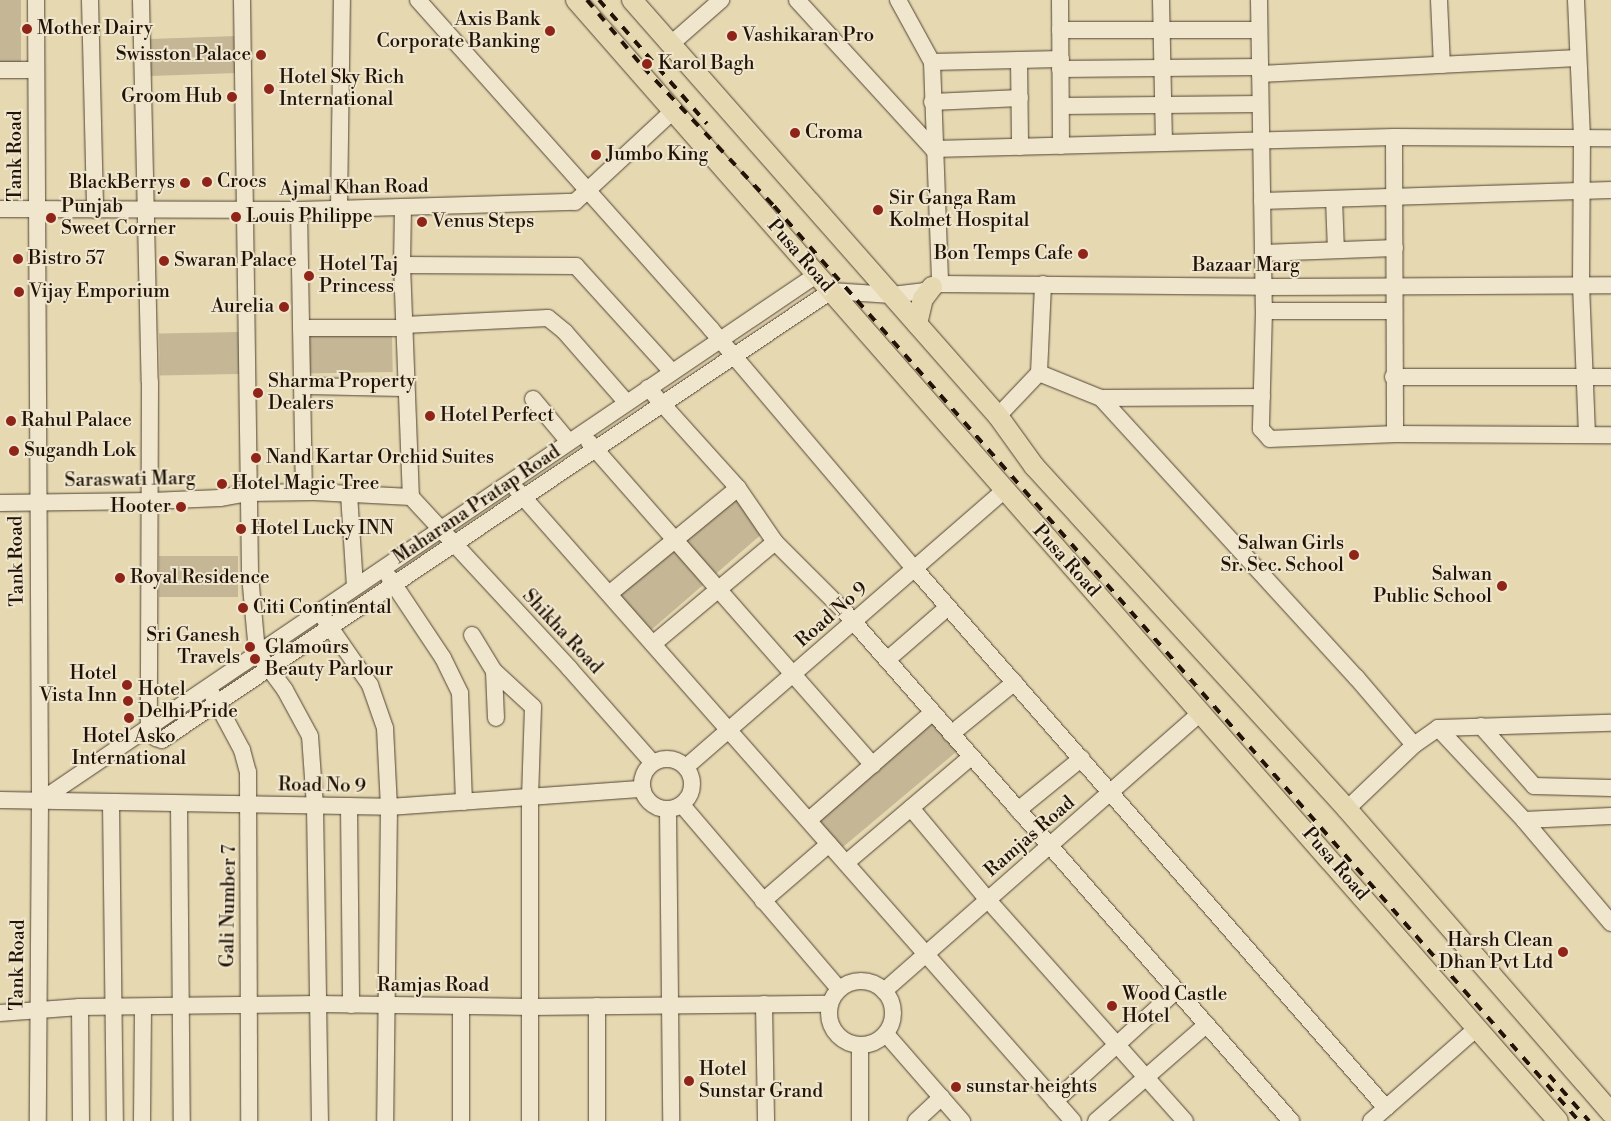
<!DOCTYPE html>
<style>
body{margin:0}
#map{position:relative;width:1611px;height:1121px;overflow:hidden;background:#e6d9b2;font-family:"Libre Bodoni",serif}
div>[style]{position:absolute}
.green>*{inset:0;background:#c5b795;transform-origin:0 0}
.roads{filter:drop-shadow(0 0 1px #524432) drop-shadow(0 0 1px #524432)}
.minor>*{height:16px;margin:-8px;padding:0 8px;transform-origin:8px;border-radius:8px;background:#efe6cd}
.minor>.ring{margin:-8px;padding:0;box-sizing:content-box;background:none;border:16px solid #efe6cd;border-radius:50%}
.major>*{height:20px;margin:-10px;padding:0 10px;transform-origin:10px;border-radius:10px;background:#e6d9b2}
.rail>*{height:4px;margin-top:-2px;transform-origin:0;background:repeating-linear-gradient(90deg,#211307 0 9px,transparent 0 18px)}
.dots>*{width:14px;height:14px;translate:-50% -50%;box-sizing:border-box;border:2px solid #efe6cd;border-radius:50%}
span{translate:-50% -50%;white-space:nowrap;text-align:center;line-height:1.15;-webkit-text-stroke:4px #efe6cd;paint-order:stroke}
.poi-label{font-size:19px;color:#211307}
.right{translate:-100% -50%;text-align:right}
.left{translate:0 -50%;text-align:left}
.street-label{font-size:19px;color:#211307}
</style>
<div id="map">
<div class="green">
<i style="left:0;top:0;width:21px;height:65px"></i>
<i style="left:236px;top:36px;width:37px;height:87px;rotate:88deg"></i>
<i style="left:239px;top:332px;width:42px;height:80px;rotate:89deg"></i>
<i style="left:392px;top:332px;width:40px;height:87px;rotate:89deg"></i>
<i style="left:733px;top:490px;width:52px;height:157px;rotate:49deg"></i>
<i style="left:159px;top:556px;width:79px;height:41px"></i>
<i style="left:928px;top:709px;width:51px;height:157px;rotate:50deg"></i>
</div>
<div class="roads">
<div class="minor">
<i style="left:36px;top:0;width:801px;rotate:89.71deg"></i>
<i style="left:40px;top:801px;width:320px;rotate:90.4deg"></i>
<i style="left:90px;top:0;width:210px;rotate:88.6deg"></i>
<i style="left:141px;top:0;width:382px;rotate:88.7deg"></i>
<i style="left:150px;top:382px;width:343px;rotate:90.2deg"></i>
<i style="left:242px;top:0;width:575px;rotate:89.2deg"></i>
<i style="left:250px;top:575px;width:77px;rotate:84.8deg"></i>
<i style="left:257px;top:652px;width:47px;rotate:53.6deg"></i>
<i style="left:285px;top:690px;width:52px;rotate:61.5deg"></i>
<i style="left:310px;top:736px;width:70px;rotate:85.9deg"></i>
<i style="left:315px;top:806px;width:315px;rotate:89.1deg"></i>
<i style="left:418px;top:0;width:441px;rotate:48.3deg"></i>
<i style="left:711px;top:329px;width:314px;rotate:49.7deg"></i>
<i style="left:914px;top:568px;width:717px;rotate:48.84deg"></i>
<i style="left:797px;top:0;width:202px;rotate:47.6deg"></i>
<i style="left:933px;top:149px;width:461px;rotate:-1.5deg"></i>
<i style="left:1394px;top:137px;width:217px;rotate:0.3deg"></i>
<i style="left:898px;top:0;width:71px;rotate:61.3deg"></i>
<i style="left:932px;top:62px;width:222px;rotate:87.9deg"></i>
<i style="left:1060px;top:0;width:146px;rotate:89.6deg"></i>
<i style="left:1161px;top:0;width:143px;rotate:88.8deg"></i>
<i style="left:1259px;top:0;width:311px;rotate:89.1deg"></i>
<i style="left:1264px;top:311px;width:118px;rotate:91.5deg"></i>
<i style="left:1261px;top:429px;width:13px;rotate:48deg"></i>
<i style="left:1270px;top:439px;width:125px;rotate:-2.3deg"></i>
<i style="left:1439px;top:0;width:65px;rotate:87.4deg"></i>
<i style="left:1576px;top:0;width:139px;rotate:87.5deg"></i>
<i style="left:1582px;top:139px;width:146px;rotate:90.4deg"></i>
<i style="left:1581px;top:285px;width:150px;rotate:87.7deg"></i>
<i style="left:1060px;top:30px;width:199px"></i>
<i style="left:671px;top:44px;width:67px;rotate:-41.3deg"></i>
<i style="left:1019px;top:60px;width:87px;rotate:89.3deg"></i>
<i style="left:932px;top:62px;width:129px;rotate:-1.3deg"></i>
<i style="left:1060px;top:69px;width:200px;rotate:-0.6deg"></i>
<i style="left:0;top:70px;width:36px"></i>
<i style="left:1260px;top:74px;width:318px;rotate:-2.9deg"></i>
<i style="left:932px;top:102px;width:88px;rotate:-2.6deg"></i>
<i style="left:1061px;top:106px;width:199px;rotate:-0.6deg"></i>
<i style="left:1394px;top:137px;width:297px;rotate:89.8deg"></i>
<i style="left:1395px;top:434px;width:216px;rotate:0.3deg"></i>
<i style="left:1334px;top:199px;width:51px;rotate:87.8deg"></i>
<i style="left:1262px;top:201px;width:349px;rotate:-1.8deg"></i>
<i style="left:403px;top:207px;width:58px;rotate:91deg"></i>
<i style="left:402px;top:265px;width:232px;rotate:87.8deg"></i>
<i style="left:411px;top:497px;width:234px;rotate:47.2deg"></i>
<i style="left:570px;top:669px;width:125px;rotate:48.6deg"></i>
<i style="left:0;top:209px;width:299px;rotate:0.2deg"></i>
<i style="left:299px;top:210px;width:276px;rotate:-1.7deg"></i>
<i style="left:575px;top:202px;width:134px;rotate:-42.9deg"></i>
<i style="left:339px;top:209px;width:209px;rotate:-89.2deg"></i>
<i style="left:299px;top:210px;width:282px;rotate:89deg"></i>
<i style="left:1263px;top:253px;width:132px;rotate:-2.2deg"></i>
<i style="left:402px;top:265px;width:174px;rotate:0.3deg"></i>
<i style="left:576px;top:266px;width:143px;rotate:47.8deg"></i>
<i style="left:1264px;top:311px;width:129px"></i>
<i style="left:404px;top:325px;width:144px;rotate:-2.8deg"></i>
<i style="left:548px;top:318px;width:22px;rotate:39deg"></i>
<i style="left:565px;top:332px;width:94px;rotate:48.9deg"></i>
<i style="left:301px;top:328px;width:103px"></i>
<i style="left:1039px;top:373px;width:89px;rotate:-87.4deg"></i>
<i style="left:1393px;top:377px;width:218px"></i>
<i style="left:302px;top:386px;width:104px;rotate:1.1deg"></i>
<i style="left:648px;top:388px;width:135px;rotate:48deg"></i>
<i style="left:738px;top:488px;width:65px;rotate:55.6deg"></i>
<i style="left:775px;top:542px;width:99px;rotate:45deg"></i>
<i style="left:845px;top:612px;width:677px;rotate:48.77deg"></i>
<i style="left:1101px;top:398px;width:161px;rotate:-0.4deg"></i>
<i style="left:533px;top:399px;width:56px;rotate:50.1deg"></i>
<i style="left:998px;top:416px;width:59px;rotate:-46.4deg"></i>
<i style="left:1039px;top:373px;width:67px;rotate:22deg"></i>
<i style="left:1101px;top:398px;width:378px;rotate:47.6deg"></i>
<i style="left:1356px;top:677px;width:89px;rotate:49.5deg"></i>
<i style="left:589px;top:442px;width:430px;rotate:48.7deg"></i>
<i style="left:517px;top:490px;width:841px;rotate:48.62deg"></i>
<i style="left:349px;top:494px;width:93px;rotate:86.3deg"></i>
<i style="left:0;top:503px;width:151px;rotate:-0.8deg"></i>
<i style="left:151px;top:501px;width:69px;rotate:-2.5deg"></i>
<i style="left:220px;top:498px;width:29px;rotate:-10deg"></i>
<i style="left:249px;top:493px;width:65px;rotate:-0.9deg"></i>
<i style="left:314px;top:492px;width:97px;rotate:3deg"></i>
<i style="left:389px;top:577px;width:97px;rotate:56.3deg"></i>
<i style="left:443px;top:658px;width:39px;rotate:64deg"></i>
<i style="left:460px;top:693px;width:109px;rotate:87.9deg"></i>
<i style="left:609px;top:594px;width:167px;rotate:-39.4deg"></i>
<i style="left:323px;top:617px;width:83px;rotate:55.3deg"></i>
<i style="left:370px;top:685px;width:46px;rotate:70.8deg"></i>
<i style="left:385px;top:728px;width:79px;rotate:87.1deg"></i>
<i style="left:389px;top:807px;width:314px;rotate:90.7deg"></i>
<i style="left:472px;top:635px;width:42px;rotate:58.6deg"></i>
<i style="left:494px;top:671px;width:53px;rotate:42.7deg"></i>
<i style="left:533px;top:707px;width:90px;rotate:91.9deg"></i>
<i style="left:530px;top:797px;width:324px;rotate:90deg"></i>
<i style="left:653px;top:644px;width:159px;rotate:-39.9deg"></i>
<i style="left:887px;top:660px;width:81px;rotate:-41deg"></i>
<i style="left:494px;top:671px;width:47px;rotate:87.6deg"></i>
<i style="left:212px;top:694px;width:64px;rotate:61.8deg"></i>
<i style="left:242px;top:750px;width:23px;rotate:75deg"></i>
<i style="left:248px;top:772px;width:349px;rotate:89.8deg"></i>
<i style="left:149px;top:725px;width:15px;rotate:62deg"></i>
<i style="left:156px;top:738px;width:6px;rotate:18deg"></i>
<i style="left:162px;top:740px;width:806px;rotate:-33.87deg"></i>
<i style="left:831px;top:291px;width:61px;rotate:3.8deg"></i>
<i style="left:892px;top:295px;width:32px;rotate:-7deg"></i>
<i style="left:924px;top:291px;width:17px;rotate:-24deg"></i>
<i style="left:940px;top:284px;width:323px;rotate:0.5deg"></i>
<i style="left:1263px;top:287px;width:348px;rotate:-0.3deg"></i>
<i style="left:1481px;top:726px;width:80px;rotate:48.5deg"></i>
<i style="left:1534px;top:786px;width:77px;rotate:1.5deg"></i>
<i style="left:1438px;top:728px;width:126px;rotate:46.9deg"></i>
<i style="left:1524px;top:820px;width:135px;rotate:49.8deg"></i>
<i style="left:951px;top:734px;width:82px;rotate:-39.1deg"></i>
<i class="ring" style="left:642px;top:759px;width:34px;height:34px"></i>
<i style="left:686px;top:767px;width:420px;rotate:-41deg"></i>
<i style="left:0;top:800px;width:389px;rotate:1deg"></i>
<i style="left:389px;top:807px;width:254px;rotate:-4.1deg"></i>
<i style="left:40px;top:801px;width:937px;rotate:-34.13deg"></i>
<i style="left:111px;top:803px;width:318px;rotate:89.3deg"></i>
<i style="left:179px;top:804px;width:317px;rotate:89.5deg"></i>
<i style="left:682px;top:805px;width:242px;rotate:49.5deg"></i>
<i style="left:349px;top:806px;width:199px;rotate:89.4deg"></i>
<i style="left:911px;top:808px;width:120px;rotate:50.1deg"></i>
<i style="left:988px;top:900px;width:296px;rotate:48.3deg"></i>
<i style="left:668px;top:809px;width:312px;rotate:89.4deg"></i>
<i style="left:1347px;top:809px;width:93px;rotate:-43.7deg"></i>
<i style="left:1414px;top:745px;width:29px;rotate:-35deg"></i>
<i style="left:1438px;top:728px;width:173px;rotate:-1.7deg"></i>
<i style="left:1018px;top:810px;width:82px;rotate:-39.1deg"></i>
<i style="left:809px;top:820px;width:164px;rotate:-41.1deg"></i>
<i style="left:1524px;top:820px;width:87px;rotate:-2.6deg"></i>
<i style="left:846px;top:863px;width:164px;rotate:-40.3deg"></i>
<i style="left:763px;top:901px;width:87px;rotate:-40.8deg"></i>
<i class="ring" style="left:829px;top:981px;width:48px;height:48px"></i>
<i style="left:884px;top:991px;width:423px;rotate:-41.3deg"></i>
<i style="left:764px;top:1004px;width:117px;rotate:89deg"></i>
<i style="left:461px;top:1006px;width:115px;rotate:90deg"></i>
<i style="left:597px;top:1006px;width:115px;rotate:90deg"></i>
<i style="left:80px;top:1007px;width:114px;rotate:89.5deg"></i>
<i style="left:0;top:1013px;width:80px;rotate:-4.3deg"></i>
<i style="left:80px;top:1007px;width:239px;rotate:-0.7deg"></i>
<i style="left:319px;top:1004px;width:212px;rotate:0.8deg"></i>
<i style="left:531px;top:1007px;width:299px;rotate:-0.6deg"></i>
<i style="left:886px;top:1034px;width:116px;rotate:48.9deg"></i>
<i style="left:860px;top:1046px;width:75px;rotate:90deg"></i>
<i style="left:1055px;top:1101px;width:164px;rotate:-42.3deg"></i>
<i style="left:142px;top:1121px;width:113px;rotate:-89.5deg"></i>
<i style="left:916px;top:1121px;width:35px;rotate:-43deg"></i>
<i style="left:1096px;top:1121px;width:146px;rotate:-41.1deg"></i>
<i style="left:1371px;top:1121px;width:141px;rotate:-41.3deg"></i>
</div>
<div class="major">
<i style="left:576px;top:0;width:1490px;rotate:48.78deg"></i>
<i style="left:632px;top:0;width:554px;rotate:48.66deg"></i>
<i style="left:998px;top:416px;width:62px;rotate:54.2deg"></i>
<i style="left:1034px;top:466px;width:464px;rotate:47.6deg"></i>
<i style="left:1347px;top:809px;width:403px;rotate:49deg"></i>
<i style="left:917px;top:324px;width:26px;rotate:-77deg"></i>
<i style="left:923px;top:299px;width:15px;rotate:-53deg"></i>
</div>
</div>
<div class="rail">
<i style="left:587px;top:0;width:87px;rotate:50.1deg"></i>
<i style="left:643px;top:67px;width:191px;rotate:46.7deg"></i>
<i style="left:774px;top:206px;width:1219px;rotate:48.66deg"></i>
<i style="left:599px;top:0;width:164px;rotate:48.9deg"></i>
<i style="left:1549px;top:1075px;width:61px;rotate:49deg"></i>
</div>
<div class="dots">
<i style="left:27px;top:29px;background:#8f2418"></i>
<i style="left:550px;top:31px;background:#8f2418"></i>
<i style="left:732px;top:36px;background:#8f2418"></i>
<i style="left:261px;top:55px;background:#8f2418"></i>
<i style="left:647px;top:64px;background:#8f2418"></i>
<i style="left:269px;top:89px;background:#8f2418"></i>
<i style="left:232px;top:97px;background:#8f2418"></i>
<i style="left:795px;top:133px;background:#8f2418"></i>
<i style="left:596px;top:155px;background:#8f2418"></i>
<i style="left:207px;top:182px;background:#8f2418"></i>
<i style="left:185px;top:183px;background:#8f2418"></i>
<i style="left:878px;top:210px;background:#8f2418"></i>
<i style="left:236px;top:217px;background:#8f2418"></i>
<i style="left:51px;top:218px;background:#8f2418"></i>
<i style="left:422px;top:222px;background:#8f2418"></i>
<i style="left:1083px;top:254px;background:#8f2418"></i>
<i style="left:18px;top:259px;background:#8f2418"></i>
<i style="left:164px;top:261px;background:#8f2418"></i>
<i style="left:309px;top:276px;background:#8f2418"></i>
<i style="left:19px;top:292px;background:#8f2418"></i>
<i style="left:284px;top:307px;background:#8f2418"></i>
<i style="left:258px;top:393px;background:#8f2418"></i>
<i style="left:430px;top:416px;background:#8f2418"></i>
<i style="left:11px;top:421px;background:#8f2418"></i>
<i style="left:14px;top:451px;background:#8f2418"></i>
<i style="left:256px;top:458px;background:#8f2418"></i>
<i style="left:222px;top:484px;background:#8f2418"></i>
<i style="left:181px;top:507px;background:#8f2418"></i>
<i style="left:241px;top:529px;background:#8f2418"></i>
<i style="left:1354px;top:555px;background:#8f2418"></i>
<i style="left:120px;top:578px;background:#8f2418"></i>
<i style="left:1502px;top:586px;background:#8f2418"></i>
<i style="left:243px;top:608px;background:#8f2418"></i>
<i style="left:250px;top:647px;background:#8f2418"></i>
<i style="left:255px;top:659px;background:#8f2418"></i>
<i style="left:127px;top:685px;background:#8f2418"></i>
<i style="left:128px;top:701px;background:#8f2418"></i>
<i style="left:129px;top:718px;background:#8f2418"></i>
<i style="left:1563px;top:952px;background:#8f2418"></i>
<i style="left:1112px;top:1006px;background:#8f2418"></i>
<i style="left:689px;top:1081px;background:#8f2418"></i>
<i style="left:956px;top:1087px;background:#8f2418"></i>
</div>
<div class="poi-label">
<span class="right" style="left:540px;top:31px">Axis Bank<br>Corporate Banking</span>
<span class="left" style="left:37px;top:29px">Mother Dairy</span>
<span class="left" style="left:742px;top:36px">Vashikaran Pro</span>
<span class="right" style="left:251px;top:55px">Swisston Palace</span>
<span class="left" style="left:658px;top:64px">Karol Bagh</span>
<span class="left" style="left:279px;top:89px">Hotel Sky Rich<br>International</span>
<span class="right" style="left:222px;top:97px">Groom Hub</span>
<span class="left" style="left:805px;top:133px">Croma</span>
<span class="left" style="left:606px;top:155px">Jumbo King</span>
<span class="left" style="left:217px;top:182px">Crocs</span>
<span class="right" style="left:175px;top:183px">BlackBerrys</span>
<span class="left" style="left:889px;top:210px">Sir Ganga Ram<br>Kolmet Hospital</span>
<span class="left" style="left:61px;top:218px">Punjab<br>Sweet Corner</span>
<span class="left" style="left:246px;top:217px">Louis Philippe</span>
<span class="left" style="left:432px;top:222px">Venus Steps</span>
<span class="right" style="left:1073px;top:254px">Bon Temps Cafe</span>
<span class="left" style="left:28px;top:259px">Bistro 57</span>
<span class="left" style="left:174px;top:261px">Swaran Palace</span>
<span class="left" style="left:319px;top:276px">Hotel Taj<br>Princess</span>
<span class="left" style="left:29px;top:292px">Vijay Emporium</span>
<span class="right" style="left:274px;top:307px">Aurelia</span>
<span class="left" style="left:268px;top:393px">Sharma Property<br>Dealers</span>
<span class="left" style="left:440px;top:416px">Hotel Perfect</span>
<span class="left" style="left:21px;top:421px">Rahul Palace</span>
<span class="left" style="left:24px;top:451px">Sugandh Lok</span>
<span class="left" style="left:266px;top:458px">Nand Kartar Orchid Suites</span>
<span class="left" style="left:232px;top:484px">Hotel Magic Tree</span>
<span class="right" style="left:171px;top:507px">Hooter</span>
<span class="left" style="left:251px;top:529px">Hotel Lucky INN</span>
<span class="right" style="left:1344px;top:555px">Salwan Girls<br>Sr. Sec. School</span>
<span class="right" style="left:1492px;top:586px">Salwan<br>Public School</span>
<span class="left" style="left:130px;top:578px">Royal Residence</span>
<span class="left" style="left:253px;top:608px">Citi Continental</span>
<span class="right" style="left:240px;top:647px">Sri Ganesh<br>Travels</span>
<span class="left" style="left:265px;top:659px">Glamours<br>Beauty Parlour</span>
<span class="right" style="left:117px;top:685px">Hotel<br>Vista Inn</span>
<span class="left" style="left:138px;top:701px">Hotel<br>Delhi Pride</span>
<span style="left:129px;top:748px">Hotel Asko<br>International</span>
<span class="right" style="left:1553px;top:952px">Harsh Clean<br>Dhan Pvt Ltd</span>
<span class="left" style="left:1122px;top:1006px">Wood Castle<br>Hotel</span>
<span class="left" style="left:699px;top:1081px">Hotel<br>Sunstar Grand</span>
<span class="left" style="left:966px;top:1087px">sunstar heights</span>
</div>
<div class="street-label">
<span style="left:16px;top:156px;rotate:-90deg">Tank Road</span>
<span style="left:354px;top:188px;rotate:-1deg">Ajmal Khan Road</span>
<span style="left:800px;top:256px;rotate:49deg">Pusa Road</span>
<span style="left:1246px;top:266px">Bazaar Marg</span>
<span style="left:130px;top:480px;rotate:-1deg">Saraswati Marg</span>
<span style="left:477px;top:505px;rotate:-34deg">Maharana Pratap Road</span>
<span style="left:17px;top:561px;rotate:-91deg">Tank Road</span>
<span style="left:1066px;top:561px;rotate:48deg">Pusa Road</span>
<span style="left:832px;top:615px;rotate:-41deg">Road No 9</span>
<span style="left:562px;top:632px;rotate:47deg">Shikha Road</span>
<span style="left:322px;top:786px;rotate:1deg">Road No 9</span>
<span style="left:1030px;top:837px;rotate:-41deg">Ramjas Road</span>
<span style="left:1335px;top:864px;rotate:49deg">Pusa Road</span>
<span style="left:229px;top:906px;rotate:-89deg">Gali Number 7</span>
<span style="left:18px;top:965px;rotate:-89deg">Tank Road</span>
<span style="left:433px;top:986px">Ramjas Road</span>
</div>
</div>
